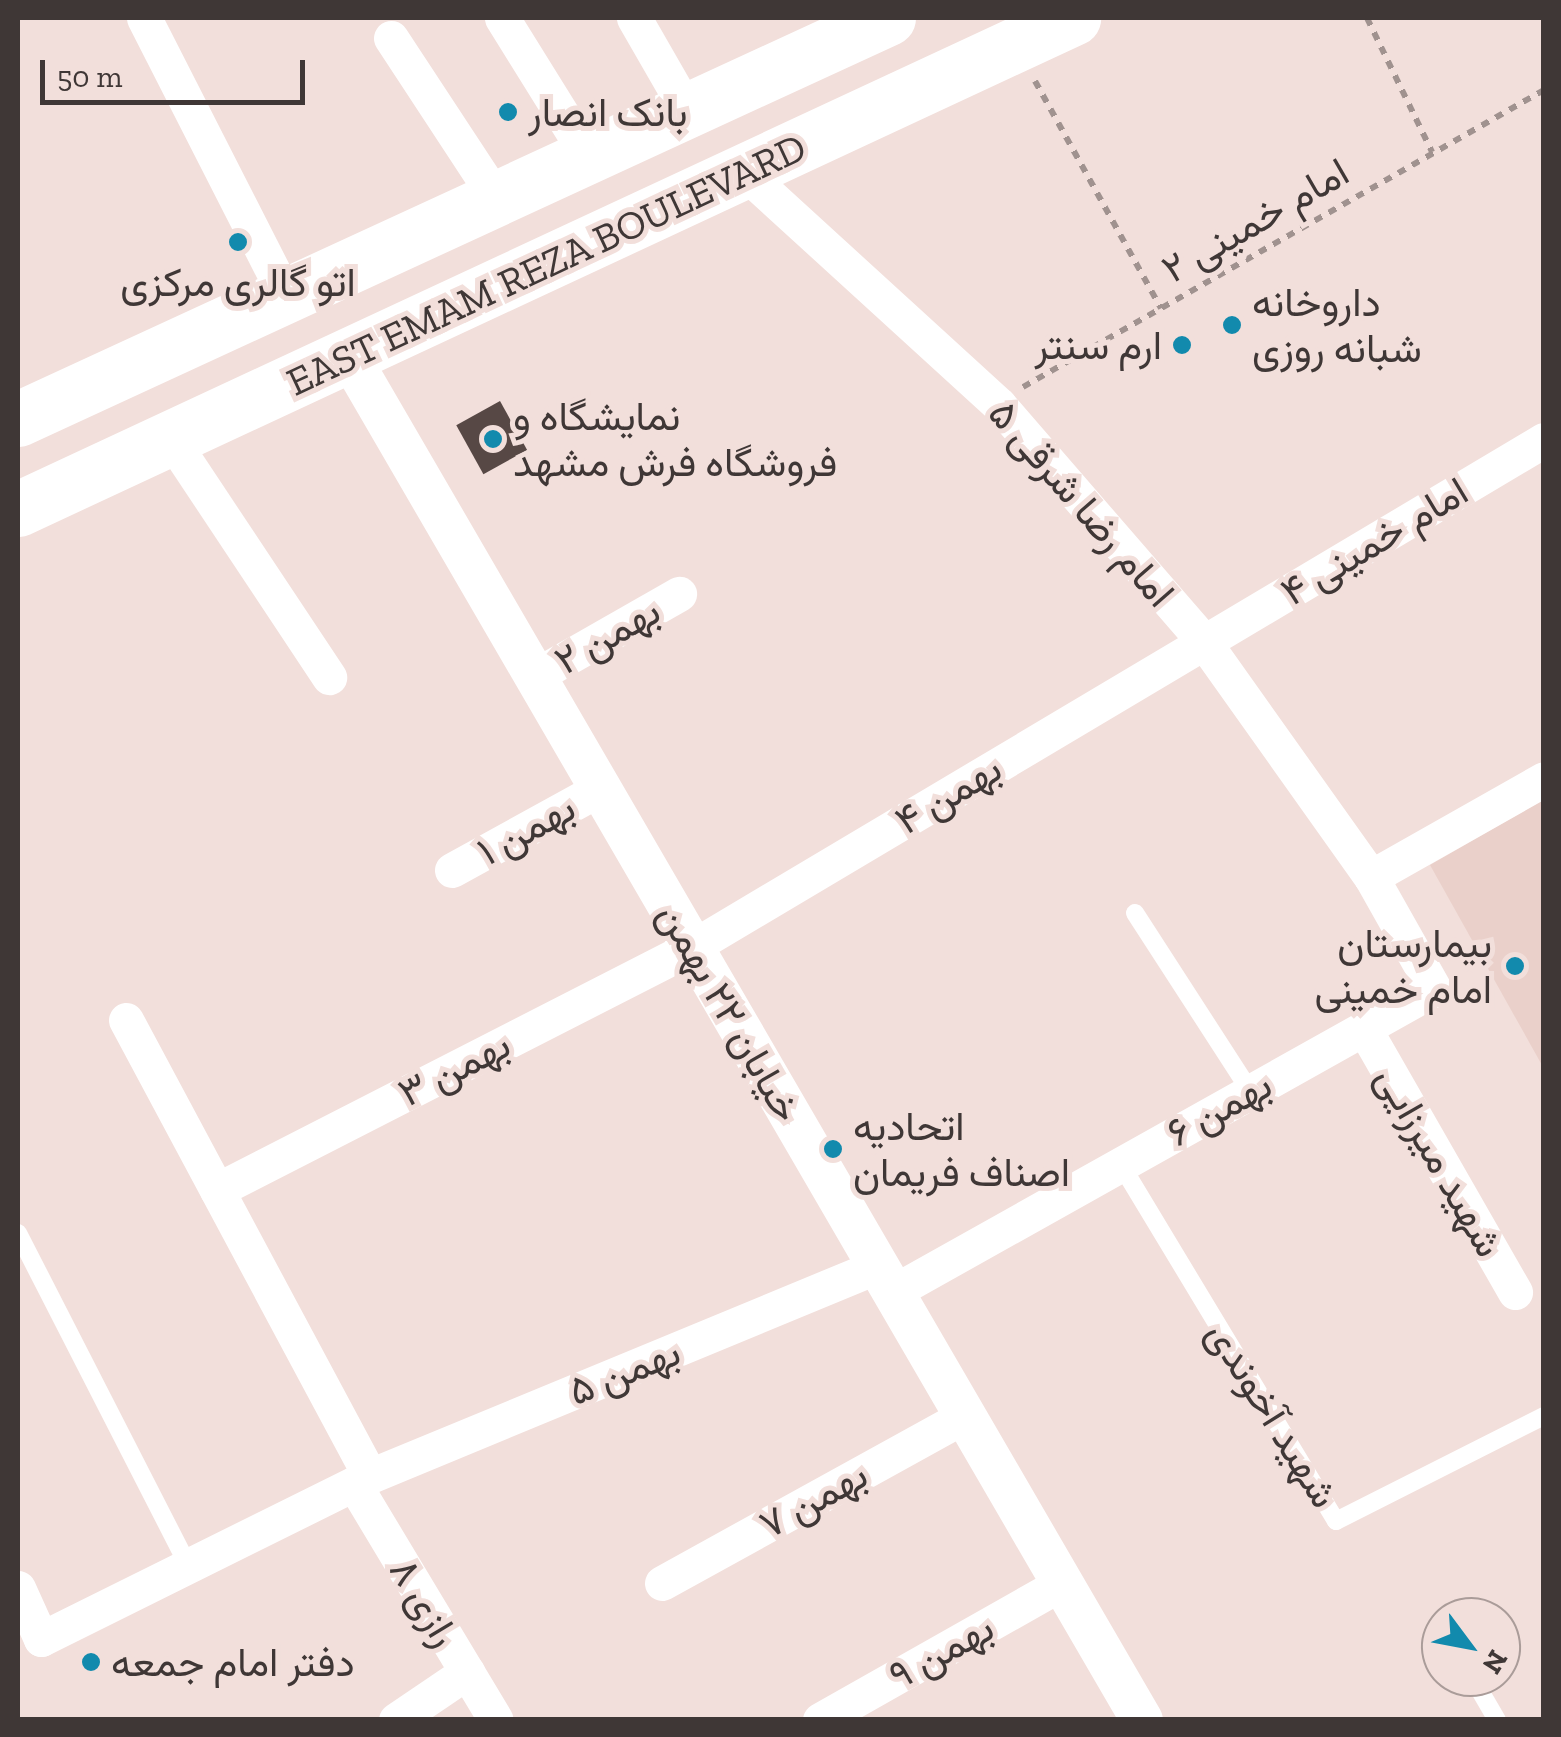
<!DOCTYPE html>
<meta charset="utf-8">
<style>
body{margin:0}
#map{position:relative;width:1561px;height:1737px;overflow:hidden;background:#f2dfdb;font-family:"Zilla Slab",Vazirmatn,serif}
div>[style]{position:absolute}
.built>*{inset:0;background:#ead0ca}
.building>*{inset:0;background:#574845;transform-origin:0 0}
.path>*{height:6px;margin-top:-3px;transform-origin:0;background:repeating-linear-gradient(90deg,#a0928f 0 8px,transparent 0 16px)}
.service>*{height:18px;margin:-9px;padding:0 9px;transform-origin:9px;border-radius:9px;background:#fff}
.minor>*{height:35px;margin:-17.5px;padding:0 17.5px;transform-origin:17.5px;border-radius:17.5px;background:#fff}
.tertiary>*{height:42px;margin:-21px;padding:0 21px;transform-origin:21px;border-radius:21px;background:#fff}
.primary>*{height:55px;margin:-27.5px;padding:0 27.5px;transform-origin:27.5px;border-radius:27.5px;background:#fff}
.dots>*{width:28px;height:28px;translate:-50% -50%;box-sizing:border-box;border:5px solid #f2dfdb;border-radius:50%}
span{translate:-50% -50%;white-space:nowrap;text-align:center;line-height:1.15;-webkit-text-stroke:10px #f2dfdb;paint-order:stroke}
.poi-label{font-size:40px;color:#3f3736}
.left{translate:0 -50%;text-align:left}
.right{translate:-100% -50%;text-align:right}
.street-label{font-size:40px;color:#3f3736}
.frame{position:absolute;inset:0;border:20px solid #3f3736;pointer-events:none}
.north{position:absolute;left:1421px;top:1597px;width:100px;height:100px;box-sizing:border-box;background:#f2dfdb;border:2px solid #aa9c99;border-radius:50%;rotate:122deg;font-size:28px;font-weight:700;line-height:40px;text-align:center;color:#3f3736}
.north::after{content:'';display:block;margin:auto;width:35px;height:45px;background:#128aad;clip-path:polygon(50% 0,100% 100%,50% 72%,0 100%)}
.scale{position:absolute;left:40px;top:60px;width:265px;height:45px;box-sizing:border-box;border:5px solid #3f3736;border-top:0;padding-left:12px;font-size:30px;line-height:35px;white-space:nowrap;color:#3f3736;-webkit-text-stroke:8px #f2dfdb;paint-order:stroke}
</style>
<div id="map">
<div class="built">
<i style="clip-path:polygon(1543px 800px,1543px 1067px,1430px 865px)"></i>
</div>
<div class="building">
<i style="left:500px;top:401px;width:56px;height:50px;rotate:61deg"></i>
</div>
<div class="path">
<i style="left:1367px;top:18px;width:149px;rotate:64.1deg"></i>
<i style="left:1035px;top:81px;width:260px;rotate:61deg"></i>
<i style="left:1023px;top:387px;width:600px;rotate:-29.69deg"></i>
</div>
<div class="service">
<i style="left:1135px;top:913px;width:210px;rotate:57.1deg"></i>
<i style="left:1120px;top:1163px;width:418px;rotate:58.9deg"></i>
<i style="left:1336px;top:1521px;width:233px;rotate:-26.8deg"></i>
<i style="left:18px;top:1233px;width:373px;rotate:62.9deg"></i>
<i style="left:1472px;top:1677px;width:50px;rotate:59.8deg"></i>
</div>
<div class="minor">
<i style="left:144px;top:18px;width:311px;rotate:63deg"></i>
<i style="left:502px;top:18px;width:163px;rotate:58.1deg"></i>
<i style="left:634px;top:18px;width:106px;rotate:60.1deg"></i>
<i style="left:391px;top:38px;width:191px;rotate:56.7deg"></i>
<i style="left:744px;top:172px;width:345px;rotate:42.4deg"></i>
<i style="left:999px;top:405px;width:313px;rotate:49.1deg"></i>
<i style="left:1204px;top:642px;width:288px;rotate:54.6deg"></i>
<i style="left:1371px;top:877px;width:129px;rotate:60.6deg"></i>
<i style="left:1434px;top:989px;width:620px;rotate:150.75deg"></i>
<i style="left:171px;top:439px;width:286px;rotate:56.4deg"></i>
<i style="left:535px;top:676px;width:166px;rotate:-29.7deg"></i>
<i style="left:452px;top:870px;width:170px;rotate:-28.8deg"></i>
<i style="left:1371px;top:877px;width:199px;rotate:-29.5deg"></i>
<i style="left:126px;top:1020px;width:517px;rotate:61.85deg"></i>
<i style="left:1365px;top:1030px;width:302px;rotate:60.2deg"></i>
<i style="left:217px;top:1190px;width:534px;rotate:-27.09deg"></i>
<i style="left:692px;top:947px;width:991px;rotate:-30.76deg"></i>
<i style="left:354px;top:1484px;width:275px;rotate:59deg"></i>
<i style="left:662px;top:1583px;width:346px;rotate:-28.9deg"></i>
<i style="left:18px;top:1588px;width:56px;rotate:65.7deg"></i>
<i style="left:41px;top:1639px;width:367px;rotate:-26.4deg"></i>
<i style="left:370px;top:1476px;width:550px;rotate:-22.46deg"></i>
<i style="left:396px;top:1720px;width:86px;rotate:-34.1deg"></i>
<i style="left:820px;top:1720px;width:278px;rotate:-29.5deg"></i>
</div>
<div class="tertiary">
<i style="left:349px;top:356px;width:1578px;rotate:59.83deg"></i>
</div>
<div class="primary">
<i style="left:18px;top:419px;width:958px;rotate:-24.75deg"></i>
<i style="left:18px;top:509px;width:1164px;rotate:-24.96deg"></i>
</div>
<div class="dots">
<i style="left:508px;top:112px;background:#128aad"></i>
<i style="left:238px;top:242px;background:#128aad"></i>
<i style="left:1232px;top:325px;background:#128aad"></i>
<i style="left:1182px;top:345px;background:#128aad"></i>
<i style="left:493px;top:439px;background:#128aad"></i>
<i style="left:1515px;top:966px;background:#128aad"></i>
<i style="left:833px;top:1149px;background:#128aad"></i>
<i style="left:91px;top:1662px;background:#128aad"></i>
</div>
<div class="poi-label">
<span class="left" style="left:528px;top:112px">بانک انصار</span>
<span style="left:238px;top:282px">اتو گالری مرکزی</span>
<span class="left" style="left:1252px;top:325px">داروخانه<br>شبانه روزی</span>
<span class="right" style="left:1162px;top:345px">ارم سنتر</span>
<span class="left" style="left:513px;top:439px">نمایشگاه و<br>فروشگاه فرش مشهد</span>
<span class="right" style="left:1492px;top:966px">بیمارستان<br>امام خمینی</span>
<span class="left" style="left:853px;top:1149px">اتحادیه<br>اصناف فریمان</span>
<span class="left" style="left:111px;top:1662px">دفتر امام جمعه</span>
</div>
<div class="street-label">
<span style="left:1255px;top:220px;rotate:-30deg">امام خمینی ۲</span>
<span style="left:546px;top:264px;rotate:-25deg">EAST EMAM REZA BOULEVARD</span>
<span style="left:1082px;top:503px;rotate:49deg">امام رضا شرقی ۵</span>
<span style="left:1374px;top:541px;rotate:-31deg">امام خمینی ۴</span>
<span style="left:607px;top:635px;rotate:-30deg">بهمن ۲</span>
<span style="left:948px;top:794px;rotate:-31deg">بهمن ۴</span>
<span style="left:526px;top:829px;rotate:-29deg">بهمن ۱</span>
<span style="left:730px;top:1012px;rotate:60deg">خیابان ۲۲ بهمن</span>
<span style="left:454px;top:1068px;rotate:-27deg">بهمن ۳</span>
<span style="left:1219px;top:1108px;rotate:-29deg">بهمن ۶</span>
<span style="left:1440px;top:1161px;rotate:60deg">شهید میرزایی</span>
<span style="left:624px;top:1371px;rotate:-22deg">بهمن ۵</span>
<span style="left:1273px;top:1414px;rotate:58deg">شهید آخوندی</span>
<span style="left:813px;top:1499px;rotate:-29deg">بهمن ۷</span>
<span style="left:425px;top:1602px;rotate:59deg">رازی ۸</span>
<span style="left:941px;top:1651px;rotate:-29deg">بهمن ۹</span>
</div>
<div class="frame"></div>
<div class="north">N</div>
<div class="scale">50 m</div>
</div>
